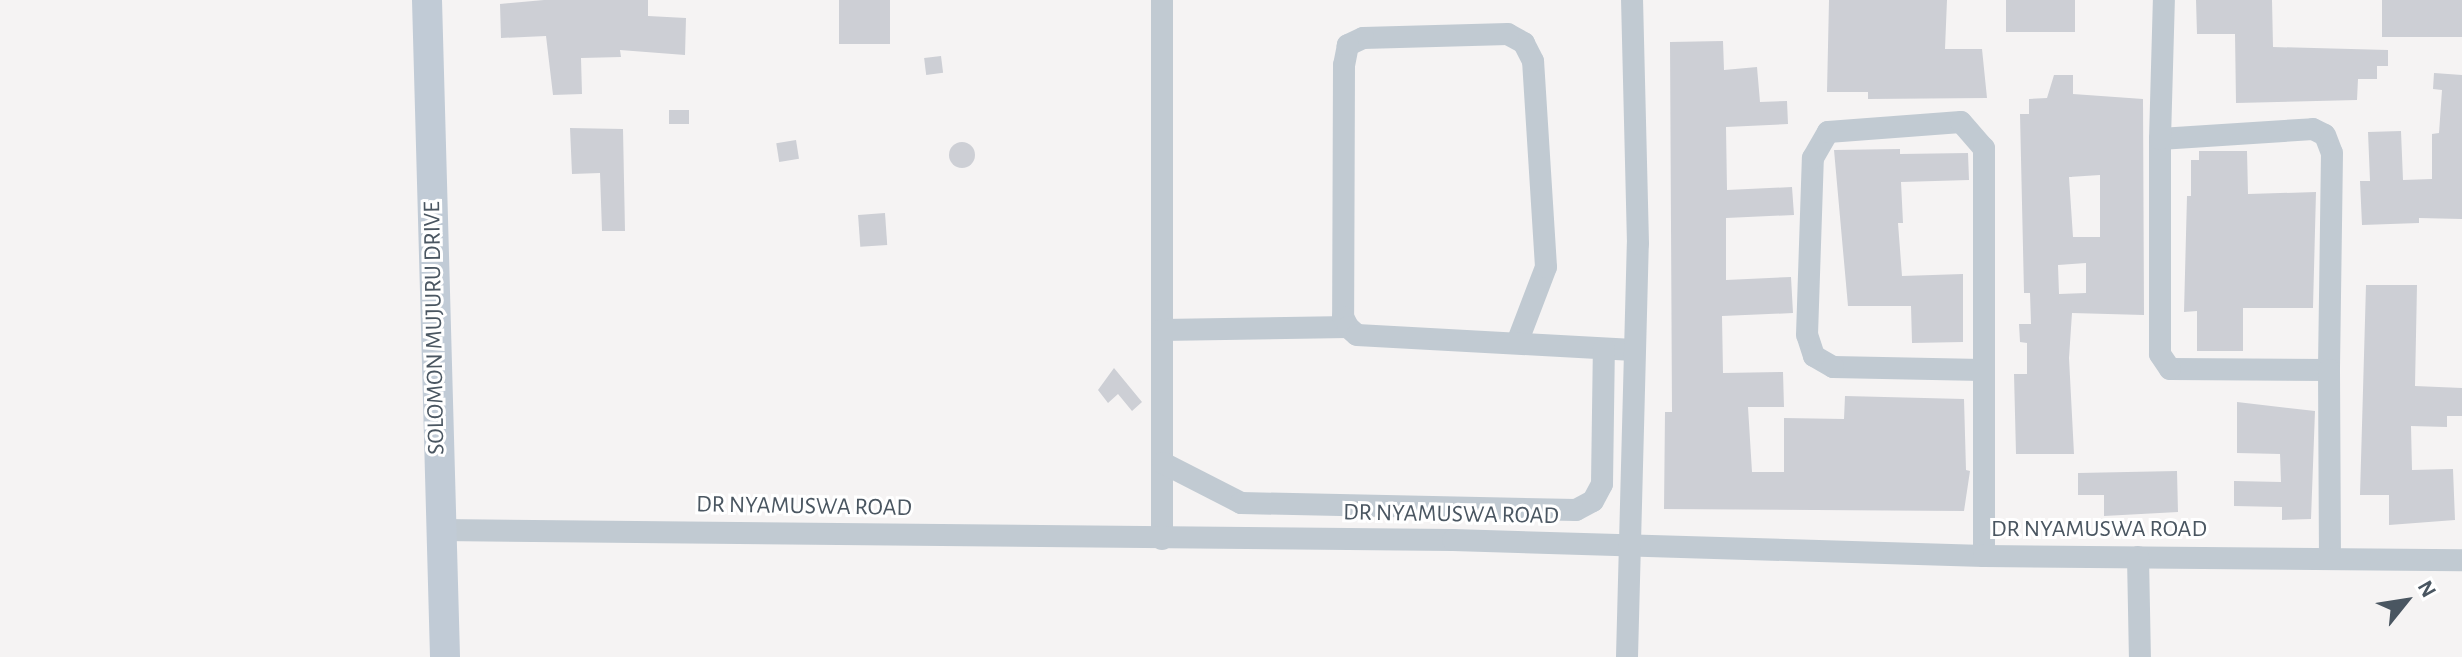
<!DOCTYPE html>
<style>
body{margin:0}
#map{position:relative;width:2462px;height:657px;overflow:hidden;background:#f5f3f3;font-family:"Alegreya Sans",sans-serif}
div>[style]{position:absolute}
.building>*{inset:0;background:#cdcfd5;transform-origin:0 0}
.round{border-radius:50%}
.street>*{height:22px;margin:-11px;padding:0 11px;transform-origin:11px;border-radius:11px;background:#c1cad2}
.secondary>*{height:30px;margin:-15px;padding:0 15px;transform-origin:15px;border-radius:15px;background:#c1cbd6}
span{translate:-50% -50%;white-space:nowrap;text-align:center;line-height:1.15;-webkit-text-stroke:6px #fff;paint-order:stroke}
.street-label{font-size:24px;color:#4a5661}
.north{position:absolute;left:2366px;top:561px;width:80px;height:80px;-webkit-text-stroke:6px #fff;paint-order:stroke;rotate:60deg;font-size:22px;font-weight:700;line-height:32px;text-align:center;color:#4a5661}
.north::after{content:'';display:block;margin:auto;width:28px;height:36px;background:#4a5661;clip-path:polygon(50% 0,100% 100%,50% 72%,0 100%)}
</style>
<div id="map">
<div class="building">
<i style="clip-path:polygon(544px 0,648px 0,648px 16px,686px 18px,685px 55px,620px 50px,621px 57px,581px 58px,582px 94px,553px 95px,546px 36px,501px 38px,500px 4px)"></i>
<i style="left:839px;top:0;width:51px;height:44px"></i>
<i style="clip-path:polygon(1829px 0,1947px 0,1945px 49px,1982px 49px,1987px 98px,1868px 99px,1868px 92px,1827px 92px)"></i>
<i style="left:2006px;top:0;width:69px;height:32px"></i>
<i style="clip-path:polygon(2196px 0,2272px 0,2273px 47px,2388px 50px,2388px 66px,2377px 66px,2377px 79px,2358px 79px,2357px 100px,2236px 103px,2235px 34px,2197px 34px)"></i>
<i style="left:2382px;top:0;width:80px;height:37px"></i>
<i style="clip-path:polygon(1723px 41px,1724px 70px,1757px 67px,1760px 102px,1787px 101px,1788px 124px,1726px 127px,1727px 190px,1792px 187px,1794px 215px,1726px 218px,1726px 280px,1791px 277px,1793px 313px,1722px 316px,1723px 373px,1783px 372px,1784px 407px,1748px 407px,1752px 472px,1784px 472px,1784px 418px,1844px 419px,1845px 396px,1964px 399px,1966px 470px,1970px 471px,1964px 511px,1664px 509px,1665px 412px,1672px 412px,1670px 42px)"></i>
<i style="left:941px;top:56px;width:17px;height:17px;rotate:83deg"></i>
<i style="clip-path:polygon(2434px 73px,2462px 75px,2462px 219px,2419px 218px,2419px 223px,2362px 225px,2360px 181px,2370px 181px,2368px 132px,2401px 131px,2403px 180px,2432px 179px,2432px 134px,2439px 133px,2442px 90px,2433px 89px)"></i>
<i style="clip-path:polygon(evenodd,2054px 75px,2073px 75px,2073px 94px,2143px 99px,2144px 315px,2072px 313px,2069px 358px,2074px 454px,2016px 454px,2014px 374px,2027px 374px,2027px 343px,2020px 342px,2019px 324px,2031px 324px,2030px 293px,2024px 293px,2020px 114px,2029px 114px,2029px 99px,2047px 98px,2054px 75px,2100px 175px,2100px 237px,2073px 237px,2069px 177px,2100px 175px,2054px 75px,2086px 263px,2086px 293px,2059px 294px,2058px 265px,2086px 263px)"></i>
<i style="left:669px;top:110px;width:20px;height:14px"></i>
<i style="clip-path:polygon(570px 128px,623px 129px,625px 231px,602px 231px,600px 173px,572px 174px)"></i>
<i style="left:796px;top:140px;width:19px;height:20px;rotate:81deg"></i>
<i class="round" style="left:949px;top:142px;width:26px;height:26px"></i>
<i style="clip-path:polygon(1900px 149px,1900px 154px,1968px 153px,1969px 180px,1901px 182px,1903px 223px,1898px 223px,1902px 276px,1963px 274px,1963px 342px,1912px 343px,1911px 306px,1848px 306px,1834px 150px)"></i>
<i style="clip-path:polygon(2199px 151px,2247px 151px,2248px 194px,2316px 192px,2313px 308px,2243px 308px,2243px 351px,2197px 351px,2197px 311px,2184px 312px,2187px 196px,2191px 196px,2191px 160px,2199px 160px)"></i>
<i style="left:885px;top:213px;width:32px;height:27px;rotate:86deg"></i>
<i style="clip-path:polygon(2366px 285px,2417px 285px,2415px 386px,2462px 388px,2462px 416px,2447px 416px,2447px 427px,2411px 426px,2412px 470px,2453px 469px,2455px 520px,2389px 525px,2389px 495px,2360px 495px)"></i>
<i style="clip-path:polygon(1114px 368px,1142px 402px,1132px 411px,1118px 394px,1108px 403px,1098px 390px)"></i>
<i style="clip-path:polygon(2237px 402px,2315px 411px,2311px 519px,2282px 520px,2282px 507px,2234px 506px,2234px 481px,2281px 482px,2280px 454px,2237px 453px)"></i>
<i style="clip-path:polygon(2177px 471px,2178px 512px,2104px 516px,2104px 495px,2078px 495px,2078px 473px)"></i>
</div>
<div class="street">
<i style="left:1162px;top:0;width:539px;rotate:90deg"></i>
<i style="left:2313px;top:129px;width:13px;rotate:27deg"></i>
<i style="left:2325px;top:135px;width:19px;rotate:69deg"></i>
<i style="left:2332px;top:153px;width:217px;rotate:90.8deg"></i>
<i style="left:2329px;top:370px;width:159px;rotate:-179.6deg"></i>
<i style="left:2170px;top:369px;width:18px;rotate:-124deg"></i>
<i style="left:2160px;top:354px;width:215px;rotate:-90deg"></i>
<i style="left:2160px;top:139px;width:153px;rotate:-3.7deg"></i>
<i style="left:2160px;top:139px;width:139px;rotate:-88.4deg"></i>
<i style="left:1162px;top:330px;width:186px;rotate:-0.9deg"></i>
<i style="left:1517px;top:343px;width:81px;rotate:-69.1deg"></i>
<i style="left:1546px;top:267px;width:206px;rotate:-93.6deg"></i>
<i style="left:1533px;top:61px;width:20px;rotate:-117deg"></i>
<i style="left:1524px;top:43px;width:18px;rotate:-151deg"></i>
<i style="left:1508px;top:34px;width:145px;rotate:178.4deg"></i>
<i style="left:1363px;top:38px;width:17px;rotate:155deg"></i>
<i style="left:1348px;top:45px;width:20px;rotate:101deg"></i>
<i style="left:1344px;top:65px;width:252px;rotate:90.2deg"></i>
<i style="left:1343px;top:317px;width:11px;rotate:63deg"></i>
<i style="left:1348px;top:327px;width:12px;rotate:42deg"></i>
<i style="left:1357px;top:335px;width:277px;rotate:3.1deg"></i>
<i style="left:1982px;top:370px;width:149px;rotate:-178.8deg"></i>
<i style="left:1833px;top:367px;width:22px;rotate:-150deg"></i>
<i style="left:1814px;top:356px;width:22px;rotate:-108deg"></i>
<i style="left:1807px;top:335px;width:177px;rotate:-88.1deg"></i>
<i style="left:1813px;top:158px;width:30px;rotate:-60deg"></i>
<i style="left:1828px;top:132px;width:133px;rotate:-4.3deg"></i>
<i style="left:1961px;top:122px;width:35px;rotate:49deg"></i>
<i style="left:1984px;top:148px;width:408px;rotate:90deg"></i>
<i style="left:2329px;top:370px;width:186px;rotate:89.7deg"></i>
<i style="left:1163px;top:463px;width:88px;rotate:27.1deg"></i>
<i style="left:1241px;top:503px;width:335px;rotate:1.2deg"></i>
<i style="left:1576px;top:510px;width:19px;rotate:-28deg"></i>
<i style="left:1593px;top:501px;width:19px;rotate:-62deg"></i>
<i style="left:1602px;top:484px;width:135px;rotate:-89.2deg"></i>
<i style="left:440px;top:530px;width:1013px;rotate:0.57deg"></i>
<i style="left:1453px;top:540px;width:531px;rotate:1.73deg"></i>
<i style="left:1984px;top:556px;width:478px;rotate:0.5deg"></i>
<i style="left:2138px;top:557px;width:100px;rotate:88.9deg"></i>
<i style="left:1627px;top:657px;width:413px;rotate:-88.5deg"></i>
<i style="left:1638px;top:244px;width:244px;rotate:-91.4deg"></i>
</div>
<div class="secondary">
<i style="left:427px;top:0;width:657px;rotate:88.43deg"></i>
</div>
<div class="street-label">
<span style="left:435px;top:328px;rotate:-91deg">SOLOMON MUJURU DRIVE</span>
<span style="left:804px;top:507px;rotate:1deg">DR NYAMUSWA ROAD</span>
<span style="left:1451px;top:515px;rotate:1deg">DR NYAMUSWA ROAD</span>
<span style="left:2099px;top:530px">DR NYAMUSWA ROAD</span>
</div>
<div class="north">N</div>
</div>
